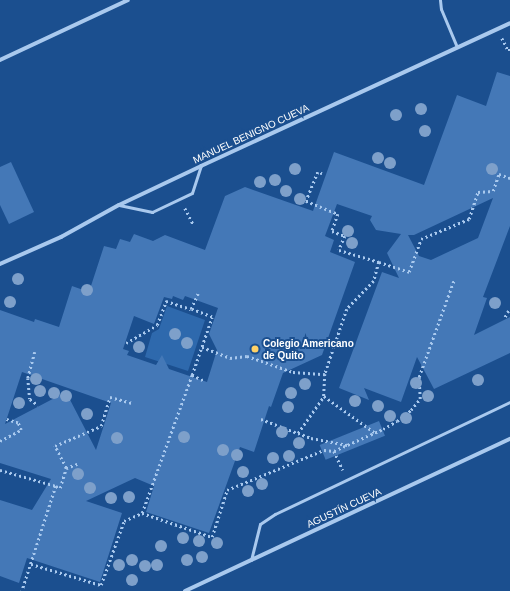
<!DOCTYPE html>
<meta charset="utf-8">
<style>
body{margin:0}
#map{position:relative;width:510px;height:591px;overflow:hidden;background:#1b4f8f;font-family:Helvetica,sans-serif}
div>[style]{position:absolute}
.green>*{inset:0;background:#2e69ad}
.building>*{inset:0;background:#4478b7;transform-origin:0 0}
.path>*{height:2.5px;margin-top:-1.25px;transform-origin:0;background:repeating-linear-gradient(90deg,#a9c9ee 0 2px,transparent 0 5px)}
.lane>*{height:3px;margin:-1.5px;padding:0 1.5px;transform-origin:1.5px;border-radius:1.5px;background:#a9c9ee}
.street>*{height:4px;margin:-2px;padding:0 2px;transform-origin:2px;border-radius:2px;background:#a9c9ee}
.trees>*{width:12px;height:12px;margin:-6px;border-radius:50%;background:#7ea0ca}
.dots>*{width:11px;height:11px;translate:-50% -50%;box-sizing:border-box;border:2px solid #1b4f8f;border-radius:50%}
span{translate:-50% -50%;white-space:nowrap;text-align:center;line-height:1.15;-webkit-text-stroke:4px #1b4f8f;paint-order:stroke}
.street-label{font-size:10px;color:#fff}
.poi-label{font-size:10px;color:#fff;font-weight:700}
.left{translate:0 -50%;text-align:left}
</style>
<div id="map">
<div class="green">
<i style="clip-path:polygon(167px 306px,205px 320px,188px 371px,145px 357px,152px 333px,159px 329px)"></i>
</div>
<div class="building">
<i style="clip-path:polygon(evenodd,497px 72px,510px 76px,510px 226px,483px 297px,487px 298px,474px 335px,510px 317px,510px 353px,434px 389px,417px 357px,401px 402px,364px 388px,369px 400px,339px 388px,382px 272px,399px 278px,387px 253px,401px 234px,376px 230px,370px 220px,372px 216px,337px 204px,325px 236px,334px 240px,330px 252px,355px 262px,322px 355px,283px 373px,271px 407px,269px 406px,254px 452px,240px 447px,209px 533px,146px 512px,154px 486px,135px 478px,86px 501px,122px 513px,100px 582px,27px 558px,19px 583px,0 576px,0 500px,32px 510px,51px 479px,0 463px,0 310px,34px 322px,35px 319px,59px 327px,72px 286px,89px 292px,104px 246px,116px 249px,120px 239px,130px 242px,134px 234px,153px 241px,165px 235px,205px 250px,225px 196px,245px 187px,313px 211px,334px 152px,424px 185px,457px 95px,486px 106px,497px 72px,493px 198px,478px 238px,431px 260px,419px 256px,408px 235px,414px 235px,493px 198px,497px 72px,173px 296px,183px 300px,185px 296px,218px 308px,209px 334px,217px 350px,207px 382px,169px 369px,162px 355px,156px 365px,127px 355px,129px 351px,123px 349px,134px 316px,154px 324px,164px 297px,172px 299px,173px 296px,497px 72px,22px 372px,111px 403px,96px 450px,66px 392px,5px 424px,22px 372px)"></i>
<i style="clip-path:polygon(11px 162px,34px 212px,9px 224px,0 205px,0 167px)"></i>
<i style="left:379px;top:421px;width:16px;height:64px;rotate:68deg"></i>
</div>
<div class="path">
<i style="left:502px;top:38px;width:13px;rotate:63deg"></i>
<i style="left:508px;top:50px;width:2px"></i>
<i style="left:322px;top:174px;width:4px;rotate:-153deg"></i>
<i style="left:318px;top:172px;width:31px;rotate:112deg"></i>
<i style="left:306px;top:201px;width:35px;rotate:22deg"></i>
<i style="left:338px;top:214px;width:18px;rotate:109deg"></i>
<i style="left:332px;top:231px;width:14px;rotate:21deg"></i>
<i style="left:345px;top:236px;width:15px;rotate:113deg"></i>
<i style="left:339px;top:250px;width:42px;rotate:16.7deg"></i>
<i style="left:379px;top:262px;width:20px;rotate:105deg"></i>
<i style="left:374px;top:281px;width:39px;rotate:134deg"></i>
<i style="left:347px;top:309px;width:69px;rotate:108.7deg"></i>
<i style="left:325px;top:374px;width:22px;rotate:93deg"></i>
<i style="left:324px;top:396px;width:62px;rotate:35.8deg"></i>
<i style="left:185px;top:208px;width:18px;rotate:63deg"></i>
<i style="left:379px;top:262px;width:32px;rotate:18deg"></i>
<i style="left:409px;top:272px;width:35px;rotate:-70deg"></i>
<i style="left:421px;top:239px;width:52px;rotate:-22.6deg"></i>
<i style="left:469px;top:219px;width:28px;rotate:-72deg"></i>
<i style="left:478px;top:192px;width:15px;rotate:-4deg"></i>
<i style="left:493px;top:191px;width:18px;rotate:-71deg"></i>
<i style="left:499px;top:174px;width:12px;rotate:20deg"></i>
<i style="left:505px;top:317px;width:5px;rotate:-68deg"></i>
<i style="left:507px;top:312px;width:4px;rotate:-34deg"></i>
<i style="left:126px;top:343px;width:36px;rotate:-30deg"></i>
<i style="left:157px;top:325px;width:26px;rotate:-69deg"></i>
<i style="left:166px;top:301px;width:26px;rotate:18deg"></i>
<i style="left:202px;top:347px;width:30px;rotate:21deg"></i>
<i style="left:230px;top:358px;width:17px;rotate:-7deg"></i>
<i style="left:247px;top:356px;width:49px;rotate:19.2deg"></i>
<i style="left:293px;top:372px;width:32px;rotate:4deg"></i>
<i style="left:35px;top:352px;width:27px;rotate:105deg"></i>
<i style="left:28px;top:378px;width:21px;rotate:85deg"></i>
<i style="left:30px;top:399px;width:10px;rotate:37deg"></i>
<i style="left:192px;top:375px;width:61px;rotate:-71deg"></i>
<i style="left:212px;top:317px;width:22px;rotate:-159deg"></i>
<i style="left:191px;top:309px;width:17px;rotate:-66deg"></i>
<i style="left:261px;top:419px;width:40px;rotate:21deg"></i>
<i style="left:298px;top:433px;width:45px;rotate:-54.9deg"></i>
<i style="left:298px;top:433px;width:14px;rotate:21deg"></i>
<i style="left:311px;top:438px;width:37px;rotate:11deg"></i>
<i style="left:0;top:441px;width:24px;rotate:-28deg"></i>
<i style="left:21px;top:430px;width:8px;rotate:-113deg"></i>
<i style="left:18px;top:423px;width:14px;rotate:-163deg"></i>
<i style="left:334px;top:451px;width:21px;rotate:65deg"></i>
<i style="left:66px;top:468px;width:25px;rotate:-117deg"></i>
<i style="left:55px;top:446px;width:50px;rotate:-23.5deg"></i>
<i style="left:101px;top:426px;width:30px;rotate:-73deg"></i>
<i style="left:110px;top:397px;width:23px;rotate:15deg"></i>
<i style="left:0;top:470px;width:58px;rotate:15.9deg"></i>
<i style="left:56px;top:486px;width:110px;rotate:107.9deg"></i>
<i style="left:56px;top:486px;width:4px;rotate:27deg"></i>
<i style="left:60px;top:488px;width:21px;rotate:-73deg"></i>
<i style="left:66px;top:468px;width:12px;rotate:-20deg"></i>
<i style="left:142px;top:513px;width:147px;rotate:-70.1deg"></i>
<i style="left:192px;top:375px;width:14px;rotate:25deg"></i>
<i style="left:31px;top:564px;width:73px;rotate:16.7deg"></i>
<i style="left:101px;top:585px;width:68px;rotate:-70.2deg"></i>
<i style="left:124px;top:521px;width:20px;rotate:-24deg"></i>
<i style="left:142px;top:513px;width:74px;rotate:18.9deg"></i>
<i style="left:212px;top:537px;width:49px;rotate:-72.3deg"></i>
<i style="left:227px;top:490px;width:105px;rotate:-22.4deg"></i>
<i style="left:324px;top:450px;width:10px;rotate:6deg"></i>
<i style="left:334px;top:451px;width:54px;rotate:-24.2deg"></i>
<i style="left:383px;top:429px;width:16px;rotate:-30deg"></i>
<i style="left:397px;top:421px;width:18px;rotate:-38deg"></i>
<i style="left:411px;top:410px;width:14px;rotate:-51deg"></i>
<i style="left:420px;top:399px;width:22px;rotate:-93deg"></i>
<i style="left:419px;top:377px;width:103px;rotate:-70.2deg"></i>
</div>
<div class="lane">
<i style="left:440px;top:0;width:9px;rotate:84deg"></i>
<i style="left:441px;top:9px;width:41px;rotate:67.2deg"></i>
<i style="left:119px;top:205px;width:34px;rotate:12deg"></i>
<i style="left:152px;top:212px;width:44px;rotate:-25.4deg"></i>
<i style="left:192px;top:193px;width:28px;rotate:-72deg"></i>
<i style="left:251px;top:560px;width:37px;rotate:-76deg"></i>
<i style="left:260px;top:524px;width:18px;rotate:-34deg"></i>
<i style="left:275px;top:514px;width:260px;rotate:-25.5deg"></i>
</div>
<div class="street">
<i style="left:0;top:60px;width:141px;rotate:-25.1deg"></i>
<i style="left:0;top:264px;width:67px;rotate:-23.9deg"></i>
<i style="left:61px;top:237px;width:66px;rotate:-28.9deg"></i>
<i style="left:119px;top:205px;width:91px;rotate:-25.4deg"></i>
<i style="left:201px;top:166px;width:340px;rotate:-24.8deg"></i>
<i style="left:185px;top:591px;width:359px;rotate:-25.1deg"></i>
</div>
<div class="trees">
<i style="left:421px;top:109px"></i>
<i style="left:396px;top:115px"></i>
<i style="left:425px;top:131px"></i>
<i style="left:378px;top:158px"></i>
<i style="left:390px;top:163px"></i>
<i style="left:295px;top:169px"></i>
<i style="left:492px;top:169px"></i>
<i style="left:275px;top:180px"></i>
<i style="left:260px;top:182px"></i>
<i style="left:286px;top:191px"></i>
<i style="left:300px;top:199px"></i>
<i style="left:348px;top:231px"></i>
<i style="left:352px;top:243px"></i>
<i style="left:18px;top:279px"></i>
<i style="left:87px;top:290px"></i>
<i style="left:10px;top:302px"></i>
<i style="left:495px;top:303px"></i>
<i style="left:175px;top:334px"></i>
<i style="left:187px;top:343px"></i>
<i style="left:139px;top:347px"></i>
<i style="left:36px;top:379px"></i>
<i style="left:478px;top:380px"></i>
<i style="left:416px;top:383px"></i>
<i style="left:305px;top:384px"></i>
<i style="left:40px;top:391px"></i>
<i style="left:54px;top:393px"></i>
<i style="left:291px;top:393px"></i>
<i style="left:66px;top:396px"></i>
<i style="left:428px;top:396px"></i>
<i style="left:355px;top:401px"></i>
<i style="left:19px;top:403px"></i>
<i style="left:378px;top:406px"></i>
<i style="left:288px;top:407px"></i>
<i style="left:87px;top:414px"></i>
<i style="left:390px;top:416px"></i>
<i style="left:406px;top:418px"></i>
<i style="left:282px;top:432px"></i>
<i style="left:184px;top:437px"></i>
<i style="left:117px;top:438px"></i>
<i style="left:299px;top:443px"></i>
<i style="left:223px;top:450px"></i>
<i style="left:237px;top:455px"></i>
<i style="left:289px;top:456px"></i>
<i style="left:273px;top:458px"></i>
<i style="left:243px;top:472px"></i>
<i style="left:78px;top:474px"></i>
<i style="left:262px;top:484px"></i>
<i style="left:90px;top:488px"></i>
<i style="left:248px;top:491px"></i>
<i style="left:129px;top:497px"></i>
<i style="left:111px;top:498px"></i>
<i style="left:183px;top:538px"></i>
<i style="left:199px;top:541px"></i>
<i style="left:217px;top:543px"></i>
<i style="left:161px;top:546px"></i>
<i style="left:202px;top:557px"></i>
<i style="left:132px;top:560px"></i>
<i style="left:187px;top:560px"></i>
<i style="left:119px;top:565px"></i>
<i style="left:157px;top:565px"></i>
<i style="left:145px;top:566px"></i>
<i style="left:132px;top:580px"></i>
</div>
<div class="dots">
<i style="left:255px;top:349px;background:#ffd166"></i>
</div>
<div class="street-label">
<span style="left:251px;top:134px;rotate:-25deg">MANUEL BENIGNO CUEVA</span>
<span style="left:344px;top:508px;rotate:-25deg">AGUSTÍN CUEVA</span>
</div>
<div class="poi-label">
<span class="left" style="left:263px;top:349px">Colegio Americano<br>de Quito</span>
</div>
</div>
